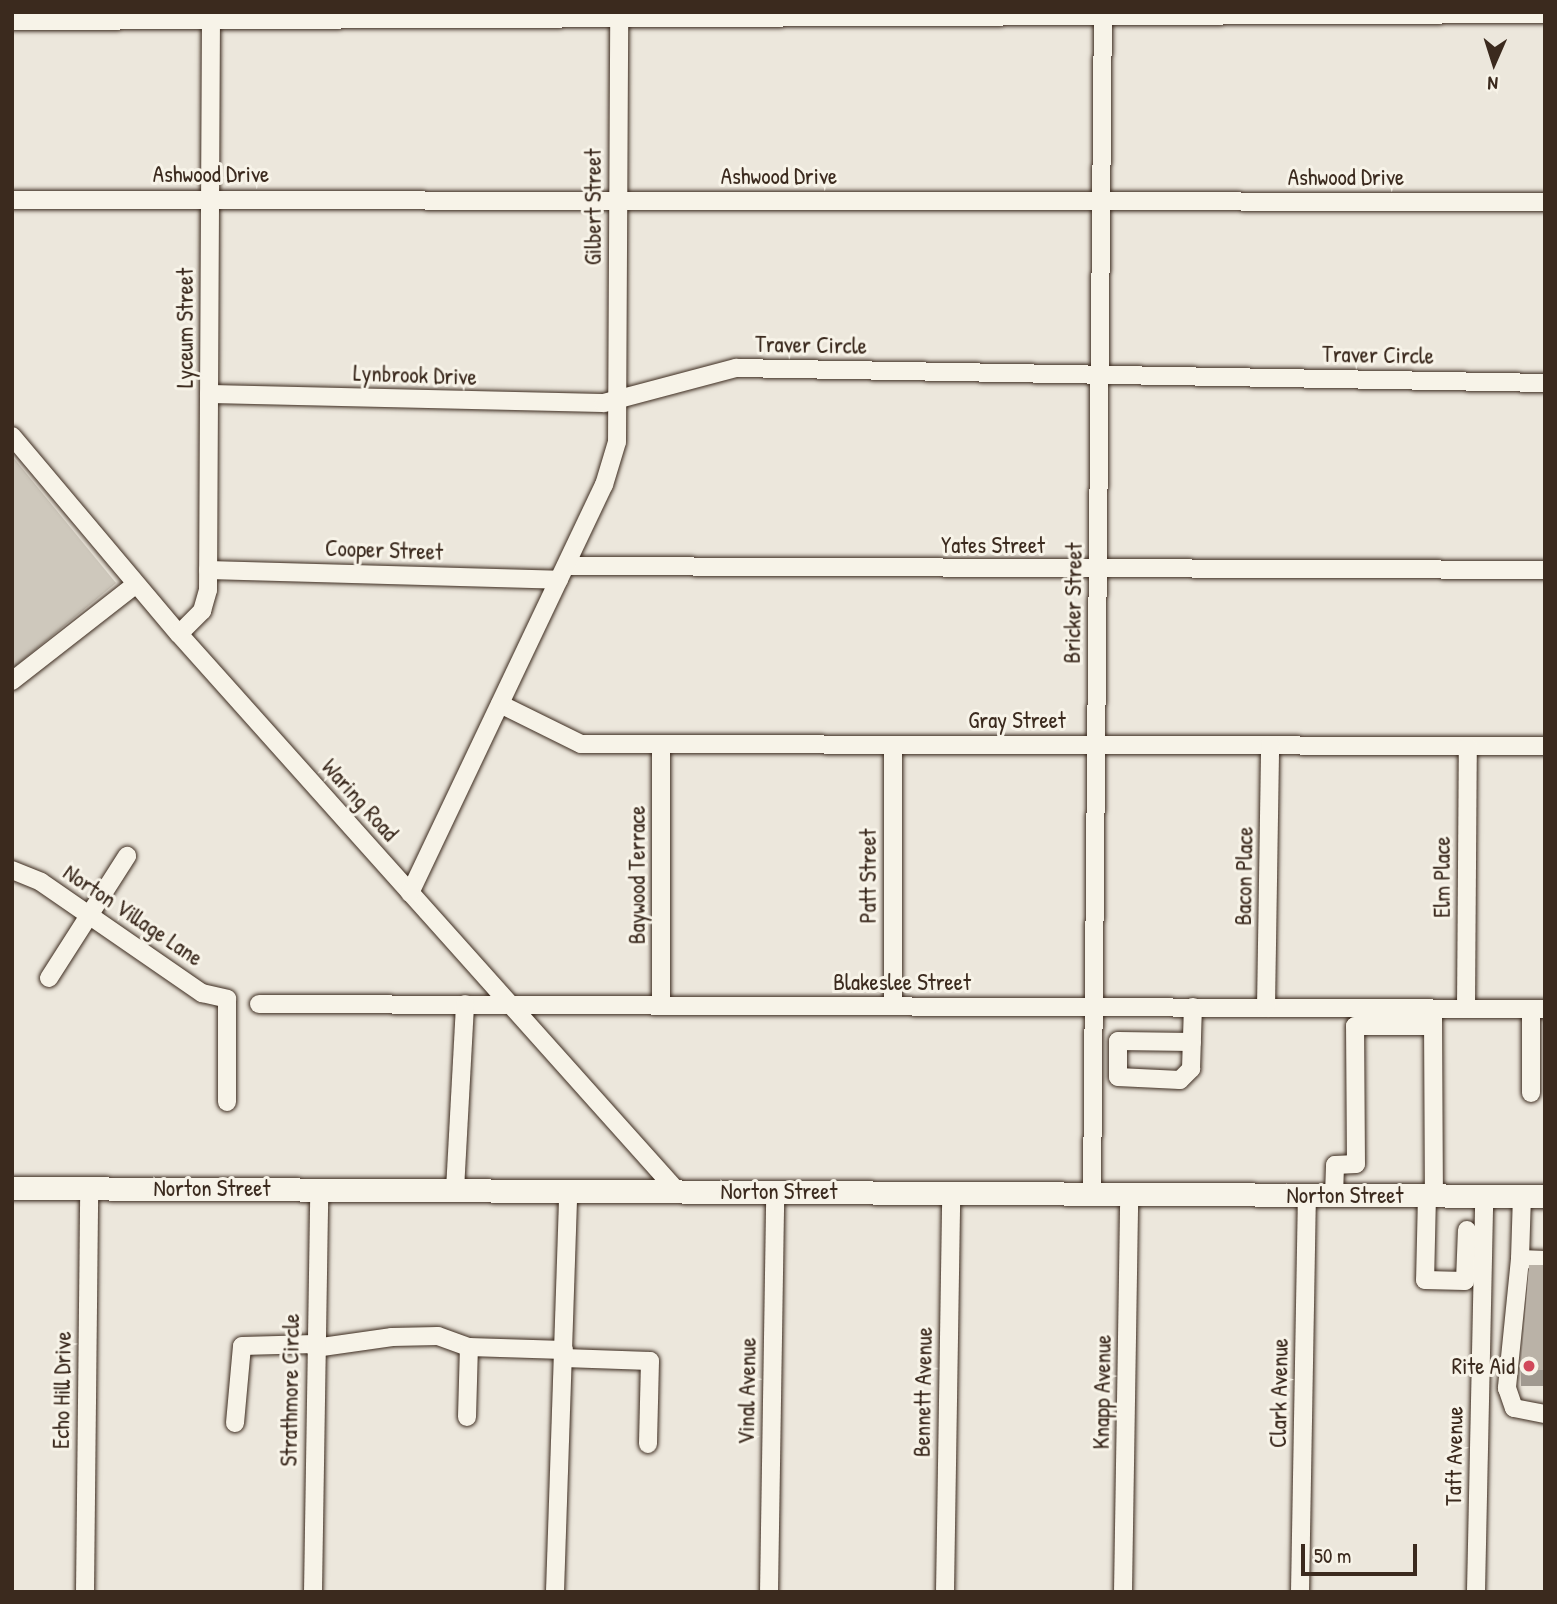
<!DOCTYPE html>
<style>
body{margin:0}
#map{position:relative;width:1557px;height:1604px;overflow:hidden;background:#ece7dc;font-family:"Patrick Hand",sans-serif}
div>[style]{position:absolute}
.green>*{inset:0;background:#cec8bc}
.roads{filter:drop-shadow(0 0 2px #3b2a1e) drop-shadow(0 0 2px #3b2a1e)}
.minor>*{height:18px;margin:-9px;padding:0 9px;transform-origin:9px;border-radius:9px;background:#f7f3e8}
.major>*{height:23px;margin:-11.5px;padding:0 11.5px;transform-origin:11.5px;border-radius:11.5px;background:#f7f3e8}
.wall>*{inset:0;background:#a09990}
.building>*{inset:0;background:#bab2a7}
.dots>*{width:19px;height:19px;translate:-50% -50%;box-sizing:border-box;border:4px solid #f7f3e8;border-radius:50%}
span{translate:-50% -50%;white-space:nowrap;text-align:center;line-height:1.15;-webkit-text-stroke:6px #f7f3e8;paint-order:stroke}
.street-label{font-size:23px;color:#3b2a1e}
.poi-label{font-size:23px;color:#3b2a1e}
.right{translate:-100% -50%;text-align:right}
.frame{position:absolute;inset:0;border:14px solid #3b2a1e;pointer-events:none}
.north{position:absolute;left:1459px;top:28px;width:70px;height:70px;-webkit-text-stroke:5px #f7f3e8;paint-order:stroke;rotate:183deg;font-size:19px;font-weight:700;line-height:28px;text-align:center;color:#3b2a1e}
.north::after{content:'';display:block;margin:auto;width:24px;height:32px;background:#3b2a1e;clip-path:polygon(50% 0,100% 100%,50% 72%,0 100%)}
.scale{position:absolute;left:1301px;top:1544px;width:116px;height:32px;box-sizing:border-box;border:4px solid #3b2a1e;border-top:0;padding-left:9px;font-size:21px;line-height:24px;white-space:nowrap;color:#3b2a1e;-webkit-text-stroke:5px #f7f3e8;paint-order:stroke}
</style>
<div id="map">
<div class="green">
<i style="clip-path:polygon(12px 456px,116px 583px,12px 669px)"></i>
</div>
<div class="roads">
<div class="minor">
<i style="left:12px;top:21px;width:1533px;rotate:-0.26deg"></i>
<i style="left:12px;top:200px;width:1533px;rotate:0.07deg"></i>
<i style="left:209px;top:394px;width:395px;rotate:1.3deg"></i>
<i style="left:604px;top:403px;width:137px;rotate:-14.9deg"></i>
<i style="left:736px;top:368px;width:809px;rotate:1.06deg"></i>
<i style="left:12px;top:436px;width:259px;rotate:49.9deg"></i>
<i style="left:179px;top:634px;width:747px;rotate:48.2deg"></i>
<i style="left:566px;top:566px;width:979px;rotate:0.23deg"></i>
<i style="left:208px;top:570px;width:351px;rotate:1.6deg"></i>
<i style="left:179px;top:634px;width:33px;rotate:-45deg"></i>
<i style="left:202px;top:611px;width:22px;rotate:-74deg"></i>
<i style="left:208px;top:590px;width:578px;rotate:-89.7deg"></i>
<i style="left:12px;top:681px;width:157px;rotate:-38deg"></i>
<i style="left:500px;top:704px;width:90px;rotate:26.3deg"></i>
<i style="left:581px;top:744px;width:964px;rotate:0.12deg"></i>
<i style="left:661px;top:745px;width:260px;rotate:90deg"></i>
<i style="left:12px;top:870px;width:31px;rotate:22deg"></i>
<i style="left:41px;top:882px;width:196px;rotate:34.6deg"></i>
<i style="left:202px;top:993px;width:26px;rotate:13deg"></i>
<i style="left:227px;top:999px;width:103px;rotate:90deg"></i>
<i style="left:410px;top:893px;width:452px;rotate:-64.6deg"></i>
<i style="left:604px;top:485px;width:45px;rotate:-73.2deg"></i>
<i style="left:617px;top:442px;width:430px;rotate:-89.7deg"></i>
<i style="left:49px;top:978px;width:145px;rotate:-57.4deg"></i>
<i style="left:259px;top:1004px;width:1286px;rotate:0.22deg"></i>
<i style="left:893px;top:1006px;width:261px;rotate:-90deg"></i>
<i style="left:1266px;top:1008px;width:263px;rotate:-89.1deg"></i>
<i style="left:1466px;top:1009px;width:263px;rotate:-89.6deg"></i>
<i style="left:1531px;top:1009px;width:84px;rotate:90deg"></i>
<i style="left:1433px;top:1016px;width:179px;rotate:89.7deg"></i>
<i style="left:1192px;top:1042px;width:74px;rotate:-179.2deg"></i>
<i style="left:1118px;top:1041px;width:36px;rotate:90deg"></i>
<i style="left:1118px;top:1077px;width:62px;rotate:2.8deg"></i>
<i style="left:1180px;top:1080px;width:16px;rotate:-45deg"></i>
<i style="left:1191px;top:1069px;width:62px;rotate:-88.2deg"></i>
<i style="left:455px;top:1190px;width:186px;rotate:-86.9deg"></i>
<i style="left:1092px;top:1193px;width:1181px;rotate:-89.47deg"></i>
<i style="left:1334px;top:1195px;width:30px;rotate:-88deg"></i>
<i style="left:1335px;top:1165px;width:21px;rotate:-3deg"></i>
<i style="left:1356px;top:1164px;width:138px;rotate:-90.4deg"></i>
<i style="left:1355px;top:1026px;width:78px"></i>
<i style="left:1427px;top:1195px;width:85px;rotate:91.3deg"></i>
<i style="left:1425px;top:1280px;width:40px;rotate:1.4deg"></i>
<i style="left:1465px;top:1281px;width:51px;rotate:-87.8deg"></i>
<i style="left:1522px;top:1195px;width:64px;rotate:91.8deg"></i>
<i style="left:1520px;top:1259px;width:25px;rotate:2deg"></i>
<i style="left:1520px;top:1259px;width:130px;rotate:95.8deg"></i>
<i style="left:1507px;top:1388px;width:21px;rotate:71deg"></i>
<i style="left:1514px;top:1408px;width:32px;rotate:11deg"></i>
<i style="left:315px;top:1348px;width:78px;rotate:-8.1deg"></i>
<i style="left:392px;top:1337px;width:46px;rotate:-1.2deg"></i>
<i style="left:438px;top:1336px;width:33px;rotate:20deg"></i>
<i style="left:564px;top:1358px;width:86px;rotate:2deg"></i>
<i style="left:650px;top:1361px;width:83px;rotate:91.4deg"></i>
<i style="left:467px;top:1417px;width:70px;rotate:-88.4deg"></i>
<i style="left:469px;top:1347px;width:95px;rotate:1.8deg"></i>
<i style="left:235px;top:1423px;width:77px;rotate:-84.8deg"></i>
<i style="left:242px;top:1346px;width:73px;rotate:-1.6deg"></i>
<i style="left:85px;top:1592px;width:404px;rotate:-89.4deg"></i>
<i style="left:313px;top:1592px;width:403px;rotate:-89.1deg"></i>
<i style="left:555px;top:1592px;width:402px;rotate:-88.1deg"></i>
<i style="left:769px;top:1592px;width:401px;rotate:-89.1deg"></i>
<i style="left:945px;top:1592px;width:400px;rotate:-89.1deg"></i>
<i style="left:1123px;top:1592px;width:399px;rotate:-89.1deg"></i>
<i style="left:1300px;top:1592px;width:398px;rotate:-89deg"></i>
<i style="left:1476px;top:1592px;width:397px;rotate:-88.8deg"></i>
</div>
<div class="major">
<i style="left:12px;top:1188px;width:1533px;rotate:0.3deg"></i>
</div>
</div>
<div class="wall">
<i style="clip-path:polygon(1545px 1265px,1545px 1386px,1521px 1386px,1521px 1370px)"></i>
</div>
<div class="building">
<i style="clip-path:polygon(1529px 1265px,1545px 1265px,1545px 1370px,1521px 1370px)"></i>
</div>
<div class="dots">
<i style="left:1529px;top:1366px;background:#d1495b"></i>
</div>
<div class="street-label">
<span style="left:211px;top:174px">Ashwood Drive</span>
<span style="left:779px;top:176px">Ashwood Drive</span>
<span style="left:1346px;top:177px">Ashwood Drive</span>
<span style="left:593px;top:207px;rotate:-90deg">Gilbert Street</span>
<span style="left:185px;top:328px;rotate:-90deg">Lyceum Street</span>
<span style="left:811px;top:345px;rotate:1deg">Traver Circle</span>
<span style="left:1378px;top:355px;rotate:1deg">Traver Circle</span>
<span style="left:415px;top:375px;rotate:2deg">Lynbrook Drive</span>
<span style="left:993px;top:545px">Yates Street</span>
<span style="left:384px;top:550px;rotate:2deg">Cooper Street</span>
<span style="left:1073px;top:603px;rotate:-89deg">Bricker Street</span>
<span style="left:1017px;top:720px">Gray Street</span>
<span style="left:360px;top:800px;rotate:48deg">Waring Road</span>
<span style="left:637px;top:875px;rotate:-90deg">Baywood Terrace</span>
<span style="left:868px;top:876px;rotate:-90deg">Patt Street</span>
<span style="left:1244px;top:876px;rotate:-89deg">Bacon Place</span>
<span style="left:1442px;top:877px;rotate:-90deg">Elm Place</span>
<span style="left:133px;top:915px;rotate:34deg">Norton Village Lane</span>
<span style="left:902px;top:982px">Blakeslee Street</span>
<span style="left:212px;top:1188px">Norton Street</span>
<span style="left:779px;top:1191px">Norton Street</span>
<span style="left:1345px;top:1195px">Norton Street</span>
<span style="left:62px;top:1390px;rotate:-89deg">Echo Hill Drive</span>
<span style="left:290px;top:1390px;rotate:-89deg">Strathmore Circle</span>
<span style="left:747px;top:1391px;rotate:-89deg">Vinal Avenue</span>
<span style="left:923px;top:1392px;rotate:-89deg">Bennett Avenue</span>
<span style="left:1102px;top:1392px;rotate:-89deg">Knapp Avenue</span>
<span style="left:1279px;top:1393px;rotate:-89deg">Clark Avenue</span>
<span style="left:1454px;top:1456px;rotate:-89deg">Taft Avenue</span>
</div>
<div class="poi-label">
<span class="right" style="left:1515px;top:1366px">Rite Aid</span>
</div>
<div class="frame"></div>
<div class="north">N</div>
<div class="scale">50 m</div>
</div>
